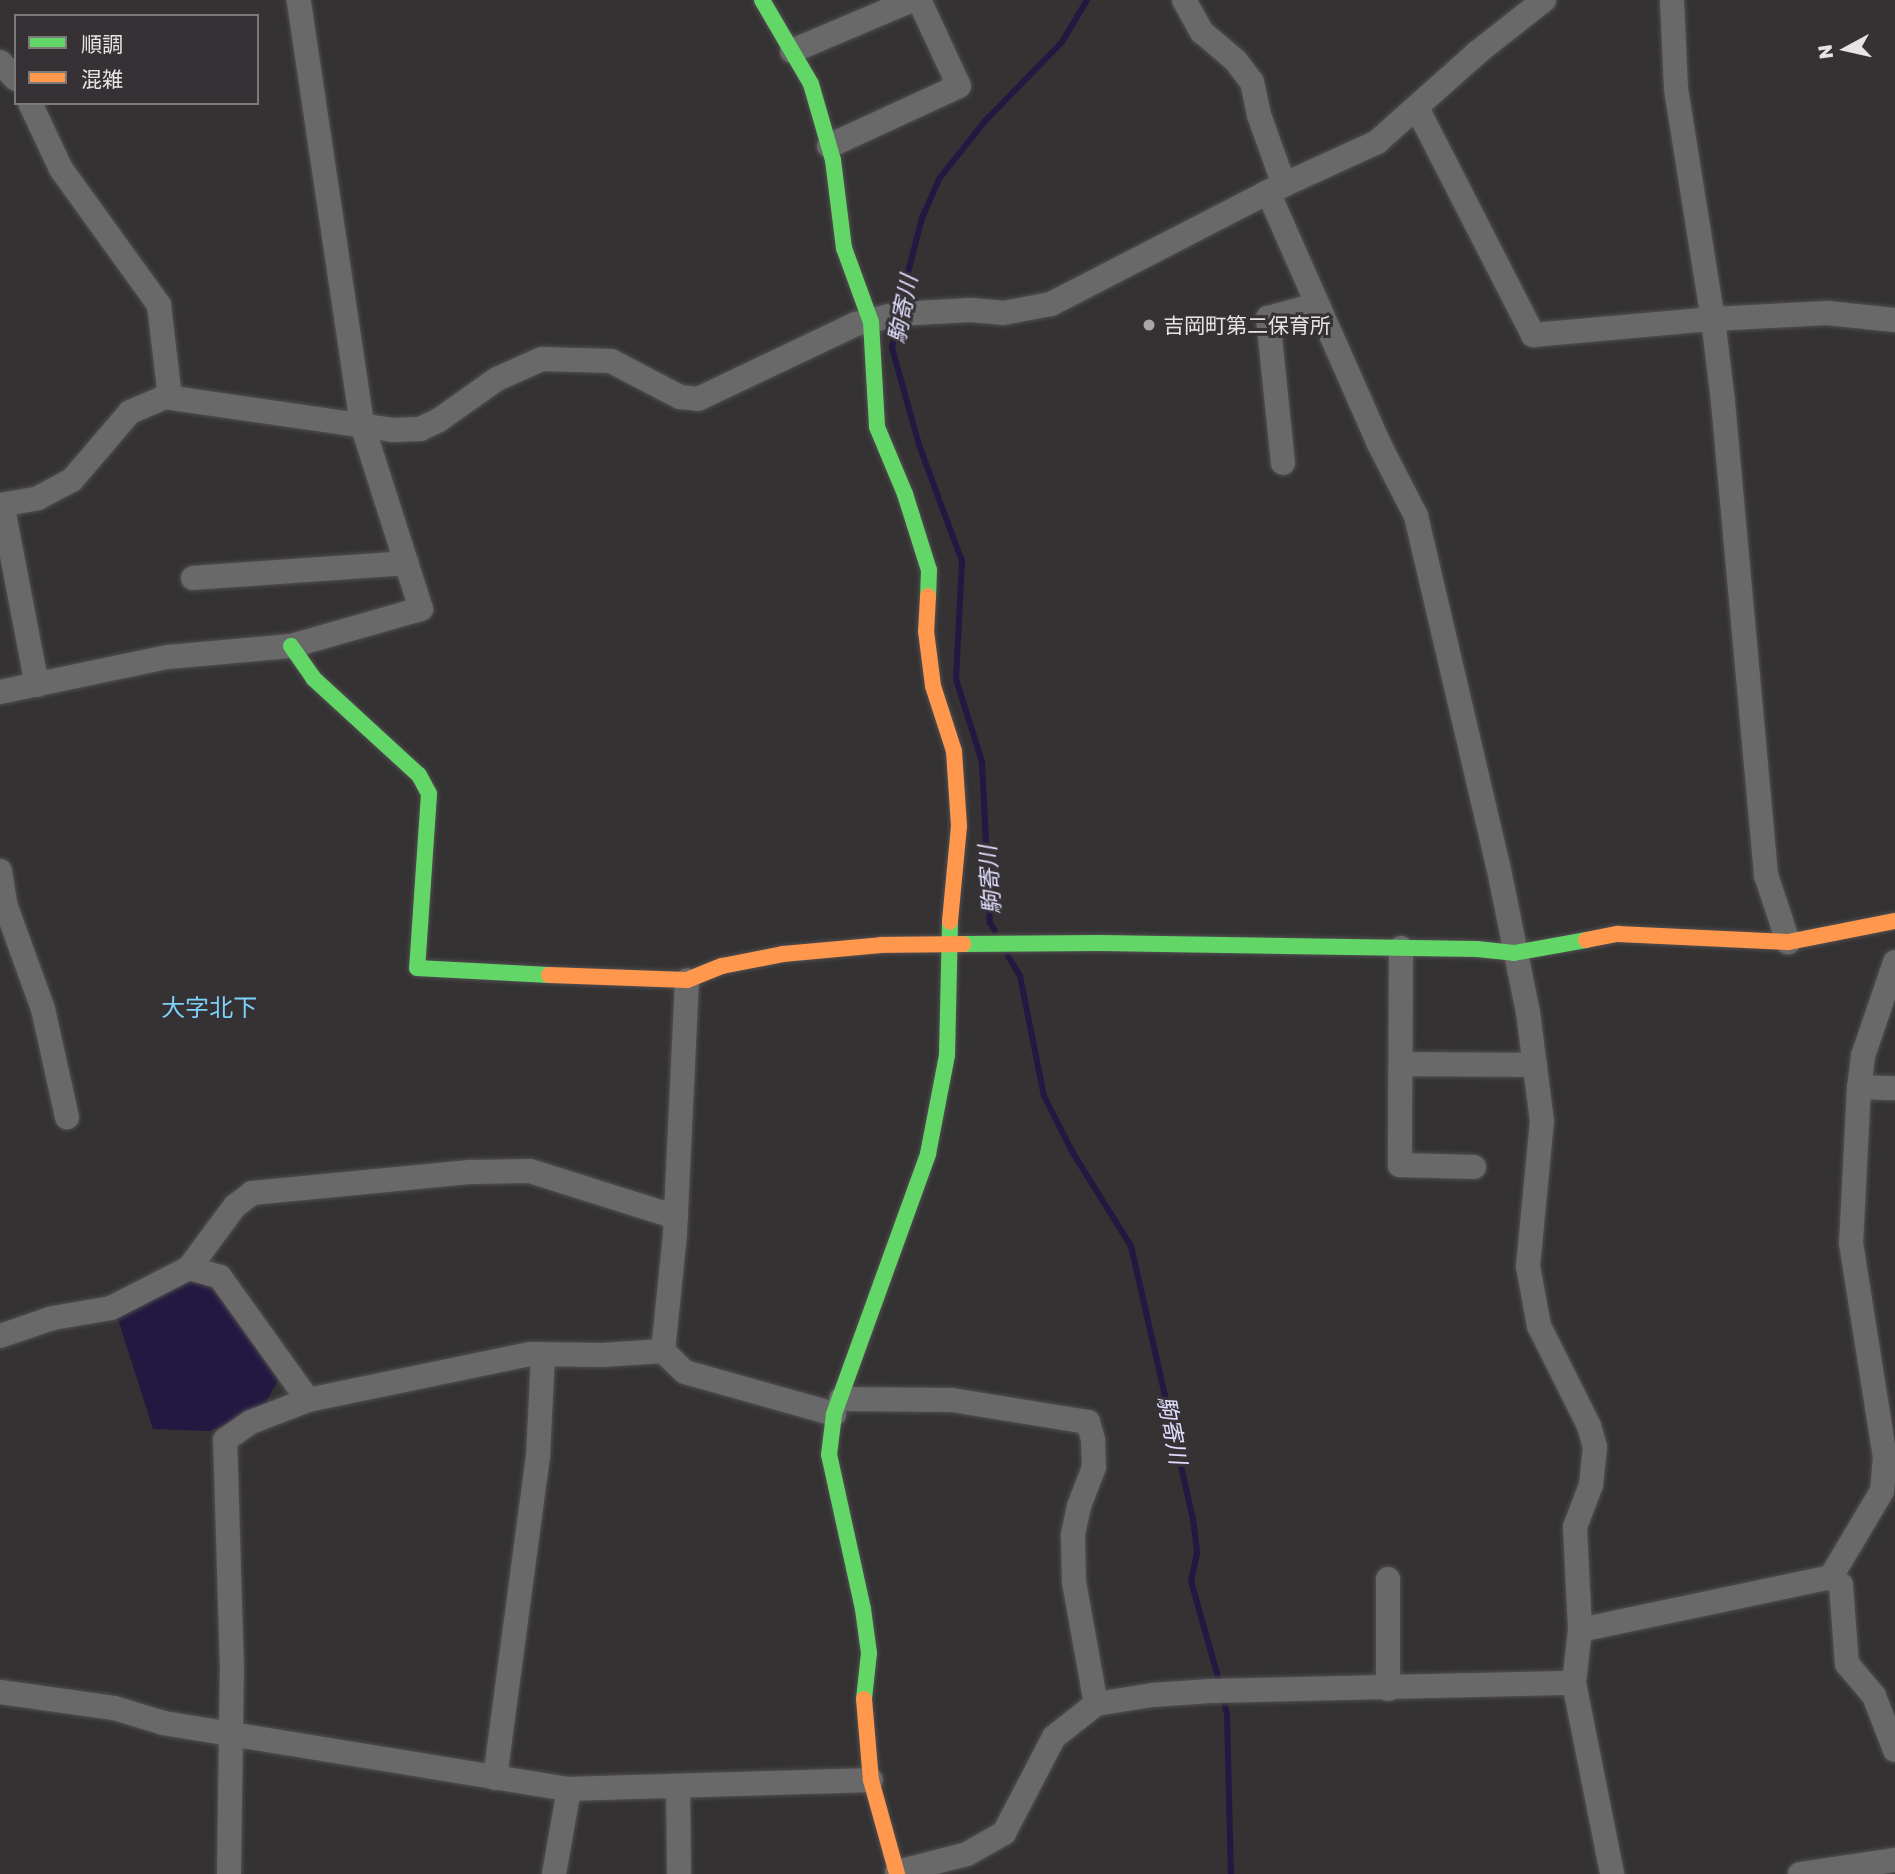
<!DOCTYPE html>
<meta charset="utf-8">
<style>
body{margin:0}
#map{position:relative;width:1895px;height:1874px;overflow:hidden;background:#343233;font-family:"Golos Text","Noto Sans JP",sans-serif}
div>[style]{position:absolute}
.water>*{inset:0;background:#231842}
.stream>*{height:6px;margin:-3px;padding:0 3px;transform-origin:3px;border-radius:3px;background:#231842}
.roads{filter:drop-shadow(0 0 2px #514e50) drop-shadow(0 0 2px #514e50)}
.street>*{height:24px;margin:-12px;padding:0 12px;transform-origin:12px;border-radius:12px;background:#6a6969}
.fast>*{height:16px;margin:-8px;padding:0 8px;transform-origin:8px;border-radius:8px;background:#63d668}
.slow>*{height:16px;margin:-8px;padding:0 8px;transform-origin:8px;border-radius:8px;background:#ff974d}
.dots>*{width:19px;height:19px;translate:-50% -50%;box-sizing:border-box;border:4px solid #353134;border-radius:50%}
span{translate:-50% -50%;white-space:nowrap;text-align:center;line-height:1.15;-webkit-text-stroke:6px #353134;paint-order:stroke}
.poi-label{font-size:21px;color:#e7e4e6}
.left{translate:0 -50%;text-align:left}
.water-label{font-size:23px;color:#e0ddff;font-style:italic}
.quarter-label{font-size:24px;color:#7cd3fa}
.legend{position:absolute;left:14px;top:14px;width:245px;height:91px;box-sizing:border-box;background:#353134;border:2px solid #7c797b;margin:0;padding:9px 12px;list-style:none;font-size:21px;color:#e7e4e6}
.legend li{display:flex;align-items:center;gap:14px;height:35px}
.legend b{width:35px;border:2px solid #7c797b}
.north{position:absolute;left:1811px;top:14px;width:70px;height:70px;-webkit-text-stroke:5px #353134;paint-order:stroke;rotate:262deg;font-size:19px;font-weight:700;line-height:28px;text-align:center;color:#e7e4e6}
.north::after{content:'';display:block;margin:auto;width:24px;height:32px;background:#e7e4e6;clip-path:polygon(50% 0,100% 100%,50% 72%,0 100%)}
</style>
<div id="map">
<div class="water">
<i style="clip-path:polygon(196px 1274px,217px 1283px,281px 1375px,263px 1407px,210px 1431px,153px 1429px,117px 1316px)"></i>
</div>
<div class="stream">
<i style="left:899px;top:308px;width:93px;rotate:-75.7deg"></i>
<i style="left:922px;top:218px;width:43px;rotate:-66.4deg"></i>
<i style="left:939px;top:179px;width:74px;rotate:-51.6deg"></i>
<i style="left:985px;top:121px;width:110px;rotate:-45.7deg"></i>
<i style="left:1062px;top:42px;width:49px;rotate:-59.2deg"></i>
<i style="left:897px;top:322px;width:26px;rotate:101deg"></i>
<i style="left:892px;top:348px;width:101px;rotate:74.4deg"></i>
<i style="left:919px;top:445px;width:124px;rotate:69.7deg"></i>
<i style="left:962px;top:561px;width:118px;rotate:92.9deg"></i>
<i style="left:956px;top:679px;width:87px;rotate:72.6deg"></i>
<i style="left:982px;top:762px;width:161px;rotate:87.2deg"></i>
<i style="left:990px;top:923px;width:9px;rotate:58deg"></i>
<i style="left:1008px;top:956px;width:23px;rotate:59deg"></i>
<i style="left:1020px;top:976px;width:122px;rotate:78.7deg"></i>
<i style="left:1044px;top:1096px;width:64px;rotate:63deg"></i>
<i style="left:1073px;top:1153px;width:110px;rotate:58.1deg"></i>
<i style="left:1131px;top:1246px;width:280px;rotate:77.2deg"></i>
<i style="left:1193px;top:1519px;width:34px;rotate:83deg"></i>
<i style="left:1197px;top:1553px;width:29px;rotate:102deg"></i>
<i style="left:1191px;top:1581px;width:107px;rotate:74.3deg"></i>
<i style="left:1223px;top:1698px;width:16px;rotate:76deg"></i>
<i style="left:1227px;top:1714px;width:160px;rotate:88.6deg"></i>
</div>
<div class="roads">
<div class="street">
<i style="left:1184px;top:0;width:37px;rotate:61deg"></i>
<i style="left:1202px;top:32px;width:45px;rotate:40.5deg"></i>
<i style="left:1236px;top:61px;width:26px;rotate:53deg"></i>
<i style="left:1252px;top:82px;width:34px;rotate:78deg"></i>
<i style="left:1259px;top:115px;width:74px;rotate:70.3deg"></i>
<i style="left:1672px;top:0;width:89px;rotate:87.4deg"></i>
<i style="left:1676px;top:89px;width:233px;rotate:80.9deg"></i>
<i style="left:1713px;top:319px;width:84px;rotate:83.1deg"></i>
<i style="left:1723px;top:402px;width:475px;rotate:84.8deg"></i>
<i style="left:1766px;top:875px;width:71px;rotate:71.8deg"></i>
<i style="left:792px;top:51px;width:130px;rotate:-23deg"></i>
<i style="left:0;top:62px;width:23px;rotate:47deg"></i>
<i style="left:30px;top:103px;width:73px;rotate:64.8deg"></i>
<i style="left:61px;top:169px;width:168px;rotate:54.2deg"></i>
<i style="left:159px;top:305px;width:93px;rotate:83.2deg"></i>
<i style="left:1417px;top:108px;width:255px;rotate:62.9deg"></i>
<i style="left:1533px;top:335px;width:181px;rotate:-5.1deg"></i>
<i style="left:1713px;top:319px;width:114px;rotate:-3deg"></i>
<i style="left:1827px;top:313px;width:68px;rotate:5.9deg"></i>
<i style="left:829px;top:146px;width:143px;rotate:-24.8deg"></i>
<i style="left:959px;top:86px;width:95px;rotate:-114.9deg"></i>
<i style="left:1268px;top:192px;width:275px;rotate:66.2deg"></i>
<i style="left:1379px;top:444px;width:81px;rotate:62.8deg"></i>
<i style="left:1416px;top:516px;width:359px;rotate:76.8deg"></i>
<i style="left:1498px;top:865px;width:150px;rotate:78.5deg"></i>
<i style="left:1528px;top:1012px;width:110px;rotate:82.7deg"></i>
<i style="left:1542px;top:1121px;width:146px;rotate:95.5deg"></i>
<i style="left:1528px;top:1266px;width:61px;rotate:79.6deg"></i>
<i style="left:1539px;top:1326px;width:112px;rotate:63.4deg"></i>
<i style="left:1589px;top:1426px;width:22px;rotate:74deg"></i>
<i style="left:1595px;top:1447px;width:38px;rotate:96deg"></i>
<i style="left:1591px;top:1485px;width:45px;rotate:110.9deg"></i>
<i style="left:1575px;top:1527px;width:103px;rotate:87.2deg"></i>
<i style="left:1580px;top:1630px;width:53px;rotate:96.5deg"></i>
<i style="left:1574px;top:1683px;width:195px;rotate:78.7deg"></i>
<i style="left:1283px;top:463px;width:146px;rotate:-95.9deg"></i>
<i style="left:1268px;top:318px;width:50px;rotate:-15.2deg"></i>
<i style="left:0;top:505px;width:39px;rotate:-10deg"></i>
<i style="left:38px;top:498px;width:38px;rotate:-28deg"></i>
<i style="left:72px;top:480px;width:89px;rotate:-49.5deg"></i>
<i style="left:130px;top:412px;width:38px;rotate:-23deg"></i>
<i style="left:165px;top:397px;width:230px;rotate:8.2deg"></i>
<i style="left:393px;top:430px;width:27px;rotate:-2deg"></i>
<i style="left:420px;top:429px;width:21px;rotate:-25deg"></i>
<i style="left:439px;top:420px;width:71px;rotate:-35.3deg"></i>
<i style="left:497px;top:379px;width:49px;rotate:-24deg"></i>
<i style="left:542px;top:359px;width:69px;rotate:1.7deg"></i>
<i style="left:611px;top:361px;width:78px;rotate:27.6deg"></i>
<i style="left:680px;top:397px;width:18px;rotate:6deg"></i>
<i style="left:698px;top:399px;width:175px;rotate:-25.4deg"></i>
<i style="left:856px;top:324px;width:43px;rotate:-13.4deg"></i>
<i style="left:898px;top:314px;width:73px;rotate:-3.1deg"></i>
<i style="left:971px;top:310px;width:32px;rotate:5deg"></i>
<i style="left:1003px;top:313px;width:49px;rotate:-10.6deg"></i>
<i style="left:1051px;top:304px;width:244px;rotate:-27.3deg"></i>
<i style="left:1268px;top:192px;width:120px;rotate:-24.6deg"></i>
<i style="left:1377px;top:142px;width:135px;rotate:-41.7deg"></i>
<i style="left:1478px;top:52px;width:84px;rotate:-38.2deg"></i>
<i style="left:0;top:512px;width:9px;rotate:54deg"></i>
<i style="left:5px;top:519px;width:169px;rotate:79.1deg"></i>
<i style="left:193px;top:578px;width:214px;rotate:-4deg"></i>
<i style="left:0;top:692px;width:172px;rotate:-11.8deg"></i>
<i style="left:168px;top:657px;width:123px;rotate:-5.1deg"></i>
<i style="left:291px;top:646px;width:135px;rotate:-15.9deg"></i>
<i style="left:421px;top:609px;width:194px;rotate:-107.7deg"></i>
<i style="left:362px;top:424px;width:429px;rotate:-98.5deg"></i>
<i style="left:0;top:871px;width:33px;rotate:81deg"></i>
<i style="left:5px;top:904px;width:112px;rotate:70.1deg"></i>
<i style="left:43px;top:1009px;width:111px;rotate:77.5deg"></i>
<i style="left:1401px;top:948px;width:217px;rotate:90.3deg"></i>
<i style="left:1400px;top:1165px;width:74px;rotate:1.5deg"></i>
<i style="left:1895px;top:962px;width:99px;rotate:108.8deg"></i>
<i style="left:1863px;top:1056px;width:31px;rotate:97deg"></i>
<i style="left:1859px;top:1087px;width:156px;rotate:92.9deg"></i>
<i style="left:1851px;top:1243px;width:217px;rotate:81deg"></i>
<i style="left:1885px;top:1457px;width:34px;rotate:95deg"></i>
<i style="left:1882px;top:1491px;width:100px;rotate:120.7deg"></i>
<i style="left:1831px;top:1577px;width:13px;rotate:39deg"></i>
<i style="left:1841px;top:1585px;width:79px;rotate:85.7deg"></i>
<i style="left:1847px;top:1664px;width:42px;rotate:49.8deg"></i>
<i style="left:1874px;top:1696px;width:58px;rotate:68.7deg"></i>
<i style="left:1401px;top:1064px;width:134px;rotate:0.4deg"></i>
<i style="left:1859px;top:1087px;width:36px;rotate:2deg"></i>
<i style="left:189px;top:1268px;width:32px;rotate:16deg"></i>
<i style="left:220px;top:1277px;width:151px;rotate:54.4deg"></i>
<i style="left:0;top:1336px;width:56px;rotate:-18.8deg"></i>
<i style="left:53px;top:1318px;width:59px;rotate:-9.8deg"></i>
<i style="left:111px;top:1308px;width:88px;rotate:-27.1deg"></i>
<i style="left:189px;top:1268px;width:77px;rotate:-53.4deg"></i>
<i style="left:235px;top:1206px;width:21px;rotate:-37deg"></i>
<i style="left:252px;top:1193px;width:221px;rotate:-5.5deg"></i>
<i style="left:472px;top:1172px;width:58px;rotate:-1deg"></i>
<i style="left:530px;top:1171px;width:153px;rotate:17.5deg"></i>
<i style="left:663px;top:1351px;width:30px;rotate:44deg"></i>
<i style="left:685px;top:1372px;width:155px;rotate:15.7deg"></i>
<i style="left:841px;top:1399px;width:111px;rotate:0.5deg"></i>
<i style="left:952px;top:1400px;width:138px;rotate:9.2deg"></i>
<i style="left:1088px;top:1422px;width:19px;rotate:74deg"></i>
<i style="left:1093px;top:1440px;width:27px;rotate:88deg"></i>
<i style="left:1094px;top:1467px;width:42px;rotate:111deg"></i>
<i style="left:1079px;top:1506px;width:30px;rotate:102deg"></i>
<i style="left:1073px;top:1535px;width:47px;rotate:88.8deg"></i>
<i style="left:1074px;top:1582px;width:124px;rotate:79.8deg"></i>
<i style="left:1580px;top:1630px;width:257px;rotate:-11.9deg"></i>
<i style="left:1388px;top:1689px;width:110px;rotate:-90deg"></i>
<i style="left:0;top:1692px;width:115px;rotate:8deg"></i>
<i style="left:114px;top:1708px;width:52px;rotate:16.7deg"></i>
<i style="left:164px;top:1723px;width:410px;rotate:9.3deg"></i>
<i style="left:569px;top:1789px;width:302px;rotate:-1.7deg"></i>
<i style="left:495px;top:1778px;width:324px;rotate:-82.4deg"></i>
<i style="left:538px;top:1457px;width:103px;rotate:-87.2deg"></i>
<i style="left:678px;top:1786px;width:88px;rotate:89.3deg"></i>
<i style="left:897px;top:1872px;width:72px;rotate:-14.4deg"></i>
<i style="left:967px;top:1854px;width:43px;rotate:-29.6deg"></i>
<i style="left:1004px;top:1833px;width:108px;rotate:-62.5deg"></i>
<i style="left:1054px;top:1737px;width:53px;rotate:-38.2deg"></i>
<i style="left:1096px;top:1704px;width:57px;rotate:-9.1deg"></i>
<i style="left:1152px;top:1695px;width:59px;rotate:-3.9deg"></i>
<i style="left:1211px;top:1691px;width:363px;rotate:-1.3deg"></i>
<i style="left:229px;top:1874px;width:203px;rotate:-89.2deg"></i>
<i style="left:232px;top:1671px;width:231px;rotate:-91.7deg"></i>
<i style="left:225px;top:1440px;width:32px;rotate:-35deg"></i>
<i style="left:251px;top:1422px;width:61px;rotate:-21.1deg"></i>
<i style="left:308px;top:1400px;width:228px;rotate:-11.7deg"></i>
<i style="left:531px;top:1354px;width:71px;rotate:0.8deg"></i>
<i style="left:602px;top:1355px;width:61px;rotate:-3.8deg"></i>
<i style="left:663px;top:1351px;width:118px;rotate:-84.1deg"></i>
<i style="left:675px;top:1234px;width:254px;rotate:-87.3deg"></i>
<i style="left:554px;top:1874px;width:86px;rotate:-80deg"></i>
<i style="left:1800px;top:1874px;width:96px;rotate:-8.4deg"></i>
</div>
<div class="fast">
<i style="left:762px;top:0;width:97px;rotate:59.7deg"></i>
<i style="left:811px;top:84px;width:79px;rotate:73.9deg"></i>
<i style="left:833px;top:160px;width:89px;rotate:82.9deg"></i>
<i style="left:844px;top:248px;width:79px;rotate:70deg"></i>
<i style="left:871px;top:322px;width:105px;rotate:86.7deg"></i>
<i style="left:877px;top:427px;width:73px;rotate:67.3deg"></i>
<i style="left:905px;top:494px;width:80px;rotate:72.5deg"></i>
<i style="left:929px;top:570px;width:26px;rotate:92deg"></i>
<i style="left:291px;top:646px;width:39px;rotate:55deg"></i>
<i style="left:313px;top:678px;width:144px;rotate:42.5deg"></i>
<i style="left:419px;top:775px;width:21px;rotate:62deg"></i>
<i style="left:429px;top:794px;width:174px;rotate:93.9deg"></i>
<i style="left:417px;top:968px;width:132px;rotate:3deg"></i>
<i style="left:963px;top:944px;width:137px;rotate:-0.4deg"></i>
<i style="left:1100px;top:943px;width:377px;rotate:0.9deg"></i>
<i style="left:1477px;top:949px;width:37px;rotate:6deg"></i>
<i style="left:1514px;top:953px;width:73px;rotate:-10.2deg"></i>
<i style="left:864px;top:1699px;width:46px;rotate:-83.8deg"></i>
<i style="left:869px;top:1653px;width:44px;rotate:-97.8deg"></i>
<i style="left:863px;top:1609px;width:158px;rotate:-102.4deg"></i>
<i style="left:829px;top:1455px;width:41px;rotate:-83deg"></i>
<i style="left:834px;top:1414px;width:276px;rotate:-70.1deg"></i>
<i style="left:928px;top:1154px;width:101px;rotate:-79.1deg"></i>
<i style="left:947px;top:1055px;width:133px;rotate:-88.7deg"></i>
</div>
<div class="slow">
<i style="left:928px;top:596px;width:35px;rotate:93deg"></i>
<i style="left:926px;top:631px;width:55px;rotate:82.7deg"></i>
<i style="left:933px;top:686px;width:68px;rotate:72.1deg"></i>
<i style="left:954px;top:751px;width:75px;rotate:86.2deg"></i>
<i style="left:959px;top:826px;width:96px;rotate:95.4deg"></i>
<i style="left:1586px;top:940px;width:33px;rotate:-11deg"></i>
<i style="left:1618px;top:934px;width:170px;rotate:2.7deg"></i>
<i style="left:1788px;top:942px;width:109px;rotate:-11.1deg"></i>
<i style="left:549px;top:975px;width:138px;rotate:2.1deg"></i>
<i style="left:687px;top:980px;width:38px;rotate:-22deg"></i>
<i style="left:722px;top:966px;width:62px;rotate:-11.1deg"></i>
<i style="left:783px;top:954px;width:98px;rotate:-5.2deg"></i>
<i style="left:881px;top:945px;width:82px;rotate:-0.7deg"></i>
<i style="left:864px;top:1699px;width:81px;rotate:85.1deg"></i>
<i style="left:871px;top:1780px;width:98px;rotate:74.5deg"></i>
</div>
</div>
<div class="dots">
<i style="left:1149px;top:325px;background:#a8a6a7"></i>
</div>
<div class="poi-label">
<span class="left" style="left:1163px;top:325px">吉岡町第二保育所</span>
</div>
<div class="water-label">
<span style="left:902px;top:309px;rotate:-79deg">駒寄川</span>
<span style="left:989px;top:880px;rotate:-94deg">駒寄川</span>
<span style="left:1173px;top:1430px;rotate:79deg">駒寄川</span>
</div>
<div class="quarter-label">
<span style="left:209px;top:1007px">大字北下</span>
</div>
<ul class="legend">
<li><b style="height:9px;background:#63d668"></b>順調</li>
<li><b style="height:9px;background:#ff974d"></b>混雑</li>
</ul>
<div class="north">N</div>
</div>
